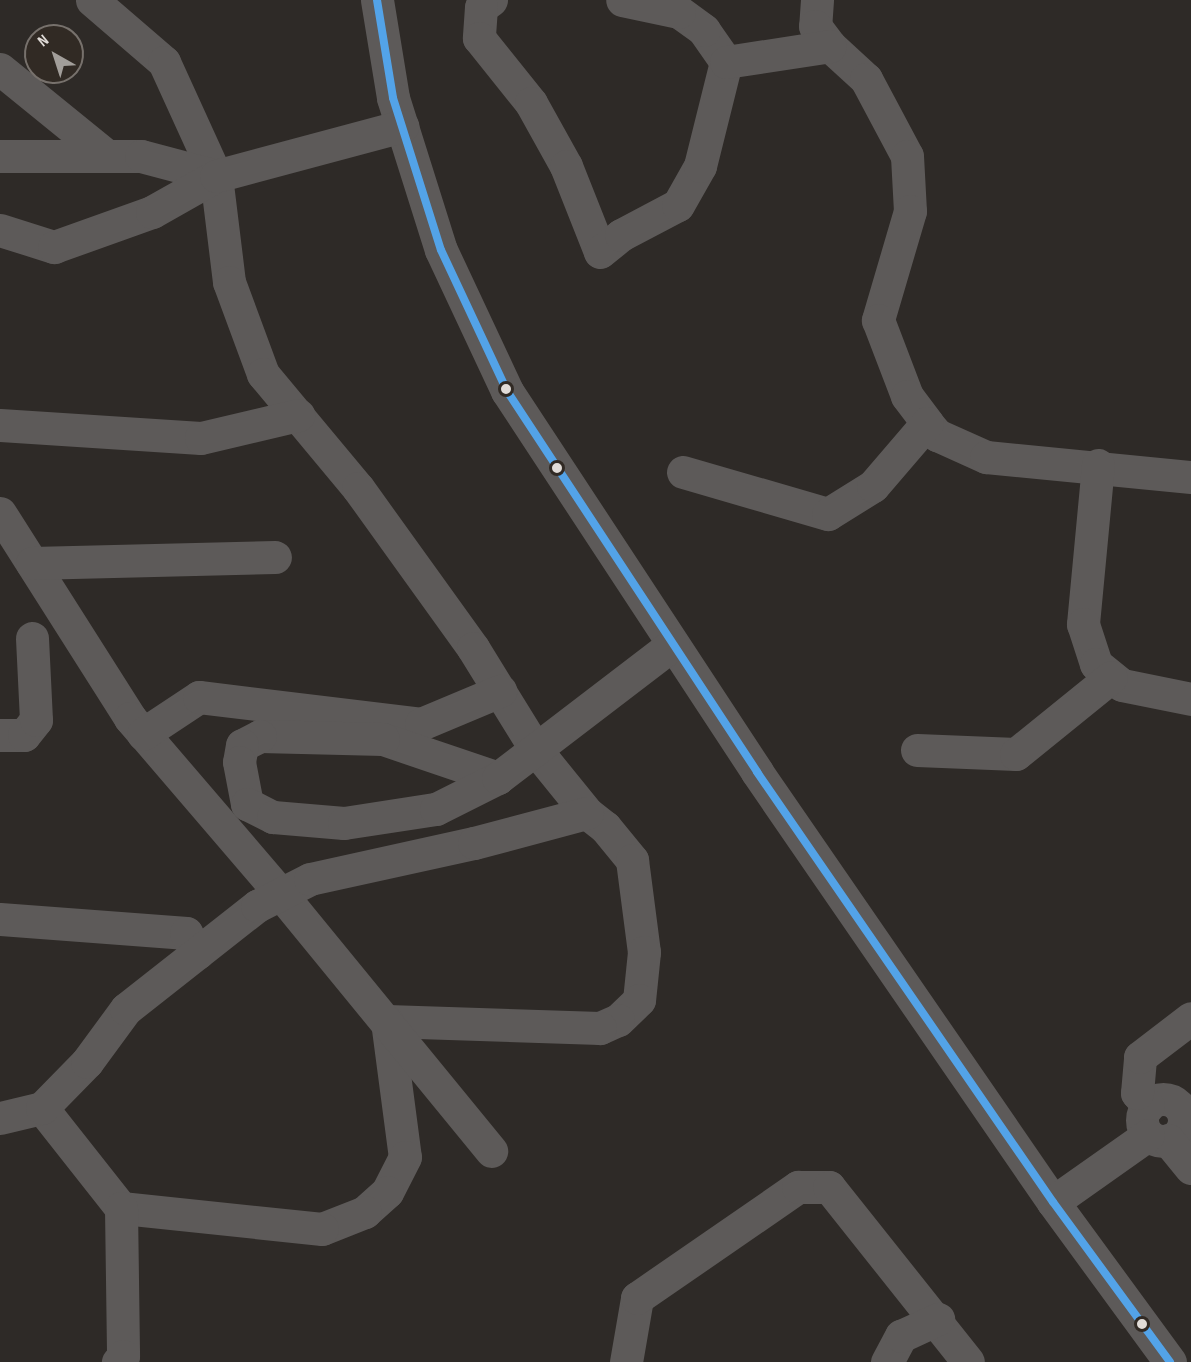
<!DOCTYPE html>
<style>
body{margin:0}
#map{position:relative;width:1191px;height:1362px;overflow:hidden;background:#2e2a27;font-family:"Sofia Sans Condensed",sans-serif}
div>[style]{position:absolute}
.minor>*{height:33px;margin:-16.5px;padding:0 16.5px;transform-origin:16.5px;border-radius:16.5px;background:#5d5a59}
.minor>.ring{margin:-16.5px;padding:0;box-sizing:content-box;background:none;border:33px solid #5d5a59;border-radius:50%}
.bus-1>*{height:8px;margin:-4px;padding:0 4px;transform-origin:4px;border-radius:4px;background:#53a3e8}
.dots>*{width:16px;height:16px;translate:-50% -50%;box-sizing:border-box;border:3px solid #312a24;border-radius:50%}
span{translate:-50% -50%;white-space:nowrap;text-align:center;line-height:1.15;-webkit-text-stroke:6px #312a24;paint-order:stroke}
.north{position:absolute;left:24px;top:24px;width:60px;height:60px;box-sizing:border-box;background:#312a24;border:2px solid #77716c;border-radius:50%;rotate:321deg;font-size:16px;font-weight:700;line-height:24px;text-align:center;color:#e1dcd8}
.north::after{content:'';display:block;margin:auto;width:21px;height:27px;background:#a29e9a;clip-path:polygon(50% 0,100% 100%,50% 72%,0 100%)}
</style>
<div id="map">
<div class="minor">
<i style="left:92px;top:0;width:95px;rotate:40.7deg"></i>
<i style="left:164px;top:62px;width:125px;rotate:65.5deg"></i>
<i style="left:216px;top:176px;width:107px;rotate:83deg"></i>
<i style="left:229px;top:282px;width:98px;rotate:69.7deg"></i>
<i style="left:263px;top:374px;width:148px;rotate:50.2deg"></i>
<i style="left:358px;top:488px;width:197px;rotate:54.3deg"></i>
<i style="left:473px;top:648px;width:120px;rotate:58.3deg"></i>
<i style="left:536px;top:750px;width:81px;rotate:51deg"></i>
<i style="left:587px;top:813px;width:23px;rotate:38deg"></i>
<i style="left:605px;top:827px;width:43px;rotate:50.7deg"></i>
<i style="left:632px;top:860px;width:93px;rotate:82.6deg"></i>
<i style="left:644px;top:952px;width:48px;rotate:95.9deg"></i>
<i style="left:639px;top:1000px;width:29px;rotate:136deg"></i>
<i style="left:618px;top:1020px;width:20px;rotate:156deg"></i>
<i style="left:600px;top:1028px;width:213px;rotate:-178.1deg"></i>
<i style="left:387px;top:1021px;width:137px;rotate:82.5deg"></i>
<i style="left:405px;top:1157px;width:39px;rotate:117deg"></i>
<i style="left:387px;top:1192px;width:30px;rotate:138deg"></i>
<i style="left:365px;top:1212px;width:46px;rotate:158.4deg"></i>
<i style="left:322px;top:1229px;width:202px;rotate:-174deg"></i>
<i style="left:377px;top:0;width:99px;rotate:80.7deg"></i>
<i style="left:393px;top:98px;width:159px;rotate:72.5deg"></i>
<i style="left:441px;top:250px;width:156px;rotate:64.9deg"></i>
<i style="left:507px;top:391px;width:456px;rotate:56.7deg"></i>
<i style="left:757px;top:772px;width:522px;rotate:55.46deg"></i>
<i style="left:1053px;top:1202px;width:198px;rotate:53.8deg"></i>
<i style="left:491px;top:0;width:12px;rotate:145deg"></i>
<i style="left:481px;top:7px;width:31px;rotate:94deg"></i>
<i style="left:479px;top:38px;width:83px;rotate:51.3deg"></i>
<i style="left:531px;top:103px;width:72px;rotate:60.9deg"></i>
<i style="left:566px;top:166px;width:92px;rotate:68.4deg"></i>
<i style="left:600px;top:252px;width:27px;rotate:-39deg"></i>
<i style="left:621px;top:235px;width:64px;rotate:-27.8deg"></i>
<i style="left:678px;top:205px;width:45px;rotate:-60.6deg"></i>
<i style="left:700px;top:166px;width:107px;rotate:-76deg"></i>
<i style="left:726px;top:62px;width:39px;rotate:-125deg"></i>
<i style="left:704px;top:30px;width:31px;rotate:-144deg"></i>
<i style="left:679px;top:12px;width:58px;rotate:-168.1deg"></i>
<i style="left:817px;top:0;width:26px;rotate:94deg"></i>
<i style="left:815px;top:26px;width:25px;rotate:53deg"></i>
<i style="left:830px;top:46px;width:49px;rotate:42.5deg"></i>
<i style="left:866px;top:79px;width:87px;rotate:62deg"></i>
<i style="left:907px;top:156px;width:55px;rotate:86.9deg"></i>
<i style="left:910px;top:211px;width:114px;rotate:106.4deg"></i>
<i style="left:878px;top:320px;width:81px;rotate:69.1deg"></i>
<i style="left:907px;top:396px;width:34px;rotate:53deg"></i>
<i style="left:927px;top:423px;width:16px;rotate:50deg"></i>
<i style="left:937px;top:435px;width:54px;rotate:24.2deg"></i>
<i style="left:986px;top:457px;width:206px;rotate:5.6deg"></i>
<i style="left:726px;top:62px;width:105px;rotate:-8.7deg"></i>
<i style="left:0;top:69px;width:138px;rotate:39.1deg"></i>
<i style="left:0;top:156px;width:141px"></i>
<i style="left:141px;top:156px;width:78px;rotate:14.9deg"></i>
<i style="left:0;top:230px;width:57px;rotate:17.5deg"></i>
<i style="left:54px;top:247px;width:104px;rotate:-19.7deg"></i>
<i style="left:152px;top:212px;width:73px;rotate:-29.4deg"></i>
<i style="left:216px;top:176px;width:193px;rotate:-15deg"></i>
<i style="left:0;top:425px;width:201px;rotate:3.7deg"></i>
<i style="left:201px;top:438px;width:100px;rotate:-13.3deg"></i>
<i style="left:1098px;top:465px;width:160px;rotate:95.4deg"></i>
<i style="left:1083px;top:624px;width:42px;rotate:72deg"></i>
<i style="left:1096px;top:664px;width:33px;rotate:39deg"></i>
<i style="left:1122px;top:685px;width:70px;rotate:11.5deg"></i>
<i style="left:683px;top:472px;width:151px;rotate:16.2deg"></i>
<i style="left:828px;top:514px;width:53px;rotate:-31.9deg"></i>
<i style="left:873px;top:486px;width:83px;rotate:-49.4deg"></i>
<i style="left:0;top:513px;width:243px;rotate:57.6deg"></i>
<i style="left:130px;top:718px;width:232px;rotate:49.4deg"></i>
<i style="left:281px;top:894px;width:332px;rotate:50.7deg"></i>
<i style="left:32px;top:563px;width:243px;rotate:-1.4deg"></i>
<i style="left:143px;top:734px;width:67px;rotate:-33.5deg"></i>
<i style="left:199px;top:697px;width:224px;rotate:6.9deg"></i>
<i style="left:421px;top:724px;width:86px;rotate:-22.7deg"></i>
<i style="left:0;top:735px;width:24px"></i>
<i style="left:24px;top:735px;width:19px;rotate:-51deg"></i>
<i style="left:36px;top:720px;width:82px;rotate:-92.8deg"></i>
<i style="left:917px;top:750px;width:99px;rotate:2.3deg"></i>
<i style="left:1016px;top:754px;width:122px;rotate:-39deg"></i>
<i style="left:498px;top:778px;width:121px;rotate:-161.3deg"></i>
<i style="left:383px;top:739px;width:123px;rotate:-178.6deg"></i>
<i style="left:260px;top:736px;width:20px;rotate:153deg"></i>
<i style="left:242px;top:745px;width:17px;rotate:100deg"></i>
<i style="left:239px;top:762px;width:43px;rotate:79.2deg"></i>
<i style="left:247px;top:804px;width:29px;rotate:27deg"></i>
<i style="left:273px;top:817px;width:71px;rotate:4.8deg"></i>
<i style="left:344px;top:823px;width:93px;rotate:-8.7deg"></i>
<i style="left:436px;top:809px;width:69px;rotate:-26.6deg"></i>
<i style="left:498px;top:778px;width:220px;rotate:-37.4deg"></i>
<i style="left:0;top:919px;width:187px;rotate:4.3deg"></i>
<i style="left:186px;top:933px;width:23px;rotate:61deg"></i>
<i class="ring" style="left:1142px;top:1099px;width:9px;height:9px"></i>
<i style="left:1148px;top:1106px;width:17px;rotate:-130deg"></i>
<i style="left:1137px;top:1093px;width:36px;rotate:-85deg"></i>
<i style="left:1140px;top:1057px;width:64px;rotate:-37.4deg"></i>
<i style="left:42px;top:1108px;width:127px;rotate:51.7deg"></i>
<i style="left:121px;top:1208px;width:148px;rotate:89.2deg"></i>
<i style="left:123px;top:1356px;width:8px;rotate:130deg"></i>
<i style="left:0;top:1118px;width:43px;rotate:-13.4deg"></i>
<i style="left:42px;top:1108px;width:64px;rotate:-45.6deg"></i>
<i style="left:87px;top:1062px;width:66px;rotate:-53.7deg"></i>
<i style="left:126px;top:1009px;width:167px;rotate:-38.2deg"></i>
<i style="left:257px;top:906px;width:59px;rotate:-27deg"></i>
<i style="left:310px;top:879px;width:168px;rotate:-12.4deg"></i>
<i style="left:474px;top:843px;width:117px;rotate:-14.9deg"></i>
<i style="left:1168px;top:1140px;width:36px;rotate:51deg"></i>
<i style="left:1053px;top:1202px;width:116px;rotate:-35.2deg"></i>
<i style="left:626px;top:1362px;width:65px;rotate:-80.2deg"></i>
<i style="left:637px;top:1298px;width:196px;rotate:-34.6deg"></i>
<i style="left:798px;top:1187px;width:31px"></i>
<i style="left:829px;top:1187px;width:223px;rotate:51.5deg"></i>
<i style="left:887px;top:1362px;width:30px;rotate:-62deg"></i>
<i style="left:901px;top:1336px;width:41px;rotate:-24.7deg"></i>
</div>
<div class="bus-1">
<i style="left:377px;top:0;width:99px;rotate:80.7deg"></i>
<i style="left:393px;top:98px;width:159px;rotate:72.5deg"></i>
<i style="left:441px;top:250px;width:156px;rotate:64.9deg"></i>
<i style="left:507px;top:391px;width:456px;rotate:56.7deg"></i>
<i style="left:757px;top:772px;width:522px;rotate:55.46deg"></i>
<i style="left:1053px;top:1202px;width:198px;rotate:53.8deg"></i>
</div>
<div class="dots">
<i style="left:506px;top:389px;background:#e1dcd8"></i>
<i style="left:557px;top:468px;background:#e1dcd8"></i>
<i style="left:1142px;top:1324px;background:#e1dcd8"></i>
</div>
<div class="north">N</div>
</div>
